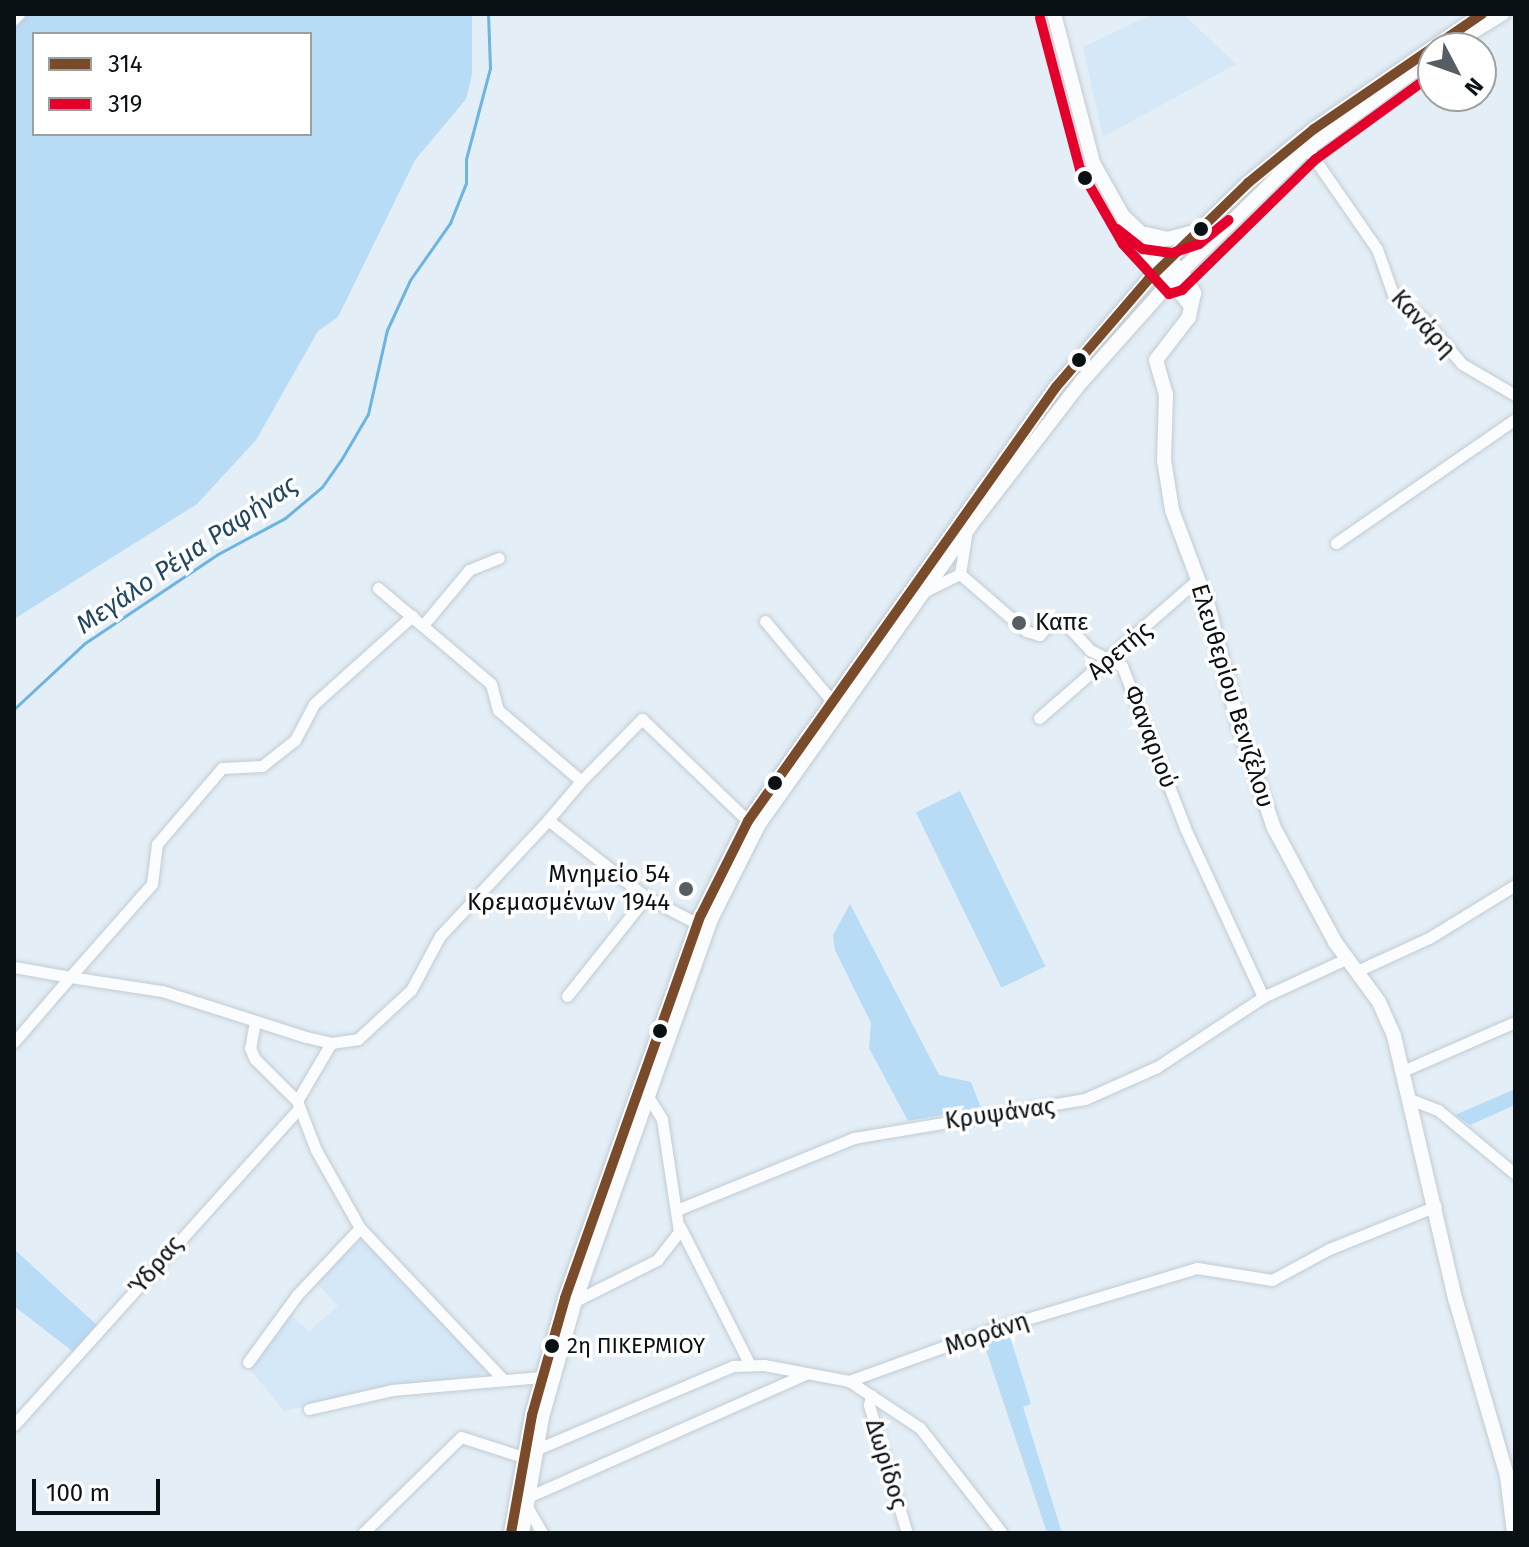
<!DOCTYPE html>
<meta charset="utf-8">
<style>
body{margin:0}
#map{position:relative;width:1529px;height:1547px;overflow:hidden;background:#e3eef6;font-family:"Fira Sans",sans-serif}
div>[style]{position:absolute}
.built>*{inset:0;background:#d5e8f7}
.green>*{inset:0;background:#b8dbf6;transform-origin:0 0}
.stream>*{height:3px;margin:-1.5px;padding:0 1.5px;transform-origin:1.5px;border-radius:1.5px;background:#6eb4e0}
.roads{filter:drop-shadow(0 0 2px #c3cbd2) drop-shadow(0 0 2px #c3cbd2)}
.minor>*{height:11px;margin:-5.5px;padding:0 5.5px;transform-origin:5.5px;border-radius:5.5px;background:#fbfcfe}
.major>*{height:14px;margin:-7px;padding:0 7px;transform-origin:7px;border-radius:7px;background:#fbfcfe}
.bus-1>*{height:10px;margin:-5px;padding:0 5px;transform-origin:5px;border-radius:5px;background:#7a4b2a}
.bus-2>*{height:10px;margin:-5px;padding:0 5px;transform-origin:5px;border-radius:5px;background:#e4002b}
.dots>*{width:22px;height:22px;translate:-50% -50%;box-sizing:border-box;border:4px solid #fff;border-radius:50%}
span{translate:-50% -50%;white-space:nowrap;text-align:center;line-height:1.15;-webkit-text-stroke:7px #fff;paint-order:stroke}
.bus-label{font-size:22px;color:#0a1115}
.left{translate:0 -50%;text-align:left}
.street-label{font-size:24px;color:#0a1115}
.poi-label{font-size:24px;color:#0a1115}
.right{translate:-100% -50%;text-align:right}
.water-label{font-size:26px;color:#204660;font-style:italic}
.frame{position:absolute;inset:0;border:16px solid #0a1115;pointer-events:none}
.legend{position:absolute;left:32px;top:32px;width:280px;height:104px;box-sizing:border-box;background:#fff;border:2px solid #9da0a1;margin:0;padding:10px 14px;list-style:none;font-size:24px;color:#0a1115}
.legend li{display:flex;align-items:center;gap:16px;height:40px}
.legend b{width:40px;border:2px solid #9da0a1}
.north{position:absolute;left:1417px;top:32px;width:80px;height:80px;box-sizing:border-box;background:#fff;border:2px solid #9da0a1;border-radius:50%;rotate:131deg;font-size:22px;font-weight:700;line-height:32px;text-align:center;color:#0a1115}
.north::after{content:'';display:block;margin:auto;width:28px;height:36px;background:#565e64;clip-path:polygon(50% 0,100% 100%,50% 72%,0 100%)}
.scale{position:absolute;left:32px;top:1479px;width:128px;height:36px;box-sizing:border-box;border:4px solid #0a1115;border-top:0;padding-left:10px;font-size:24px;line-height:28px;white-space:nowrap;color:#0a1115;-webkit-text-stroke:6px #fff;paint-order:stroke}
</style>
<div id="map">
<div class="built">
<i style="clip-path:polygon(1153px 14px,1183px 14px,1236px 64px,1103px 137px,1083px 47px)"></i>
<i style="clip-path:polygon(360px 1241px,369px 1242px,486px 1367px,479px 1376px,391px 1387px,284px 1411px,248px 1367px,287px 1312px,309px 1331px,338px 1306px,314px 1280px)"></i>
</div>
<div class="green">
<i style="clip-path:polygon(evenodd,27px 14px,472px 14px,472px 75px,466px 99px,415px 160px,338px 317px,318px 331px,256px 440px,197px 504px,14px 619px,14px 27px,27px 14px,34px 34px,310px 34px,310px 134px,34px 134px,34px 34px)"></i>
<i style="left:960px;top:791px;width:195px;height:49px;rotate:64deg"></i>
<i style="clip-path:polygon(850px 904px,939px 1075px,971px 1082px,981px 1108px,908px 1121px,869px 1048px,871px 1023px,835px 950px,833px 935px)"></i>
<i style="clip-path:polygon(1515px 1089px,1515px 1105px,1470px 1125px,1455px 1115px)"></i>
<i style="clip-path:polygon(14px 1249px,99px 1327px,76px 1354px,14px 1306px)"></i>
<i style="clip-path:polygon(1007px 1327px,1031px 1404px,1023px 1407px,1062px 1533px,1047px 1533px,981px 1335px)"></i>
</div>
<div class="stream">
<i style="left:14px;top:709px;width:97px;rotate:-42.9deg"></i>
<i style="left:85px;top:643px;width:160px;rotate:-33.8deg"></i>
<i style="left:218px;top:554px;width:76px;rotate:-28.2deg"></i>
<i style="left:285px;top:518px;width:48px;rotate:-40deg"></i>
<i style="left:322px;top:487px;width:33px;rotate:-55deg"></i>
<i style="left:341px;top:460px;width:53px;rotate:-59.6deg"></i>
<i style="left:368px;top:414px;width:86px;rotate:-77.3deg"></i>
<i style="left:387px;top:330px;width:55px;rotate:-65.3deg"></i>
<i style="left:410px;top:280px;width:70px;rotate:-54.9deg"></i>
<i style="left:450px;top:223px;width:43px;rotate:-68.2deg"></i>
<i style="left:466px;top:183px;width:24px;rotate:-90deg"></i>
<i style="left:466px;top:159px;width:94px;rotate:-75.2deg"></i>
<i style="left:490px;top:68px;width:54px;rotate:-92.1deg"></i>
</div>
<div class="roads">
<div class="minor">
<i style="left:14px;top:19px;width:7px;rotate:-45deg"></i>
<i style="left:1307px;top:148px;width:123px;rotate:55.3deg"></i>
<i style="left:1377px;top:249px;width:51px;rotate:70.5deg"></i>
<i style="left:1394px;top:297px;width:36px;rotate:36deg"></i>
<i style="left:1423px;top:318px;width:60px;rotate:49.7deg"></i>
<i style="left:1462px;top:364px;width:61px;rotate:30.3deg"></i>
<i style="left:1336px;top:543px;width:218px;rotate:-34.7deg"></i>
<i style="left:960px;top:574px;width:87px;rotate:40.8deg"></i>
<i style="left:1026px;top:631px;width:14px;rotate:17deg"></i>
<i style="left:1039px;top:635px;width:17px;rotate:-45deg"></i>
<i style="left:1051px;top:623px;width:12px;rotate:-9deg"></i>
<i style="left:1063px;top:621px;width:40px;rotate:47deg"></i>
<i style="left:1090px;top:650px;width:36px;rotate:27deg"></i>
<i style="left:1122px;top:666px;width:174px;rotate:68.7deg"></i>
<i style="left:1185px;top:828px;width:186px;rotate:65.2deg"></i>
<i style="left:960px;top:574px;width:39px;rotate:-81deg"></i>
<i style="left:378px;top:588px;width:148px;rotate:40.3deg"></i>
<i style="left:491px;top:684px;width:27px;rotate:75deg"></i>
<i style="left:498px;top:710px;width:109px;rotate:40.5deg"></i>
<i style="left:581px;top:781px;width:51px;rotate:130.2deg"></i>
<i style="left:548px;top:820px;width:125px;rotate:38.2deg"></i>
<i style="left:646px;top:897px;width:59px;rotate:27.4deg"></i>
<i style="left:925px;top:591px;width:39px;rotate:-26deg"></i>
<i style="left:765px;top:621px;width:104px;rotate:50.1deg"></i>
<i style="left:424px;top:624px;width:70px;rotate:-50.2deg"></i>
<i style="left:469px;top:570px;width:32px;rotate:-22deg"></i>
<i style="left:1039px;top:718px;width:210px;rotate:-41.1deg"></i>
<i style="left:581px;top:781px;width:87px;rotate:-45.5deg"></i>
<i style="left:642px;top:719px;width:147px;rotate:43.9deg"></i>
<i style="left:14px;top:967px;width:57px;rotate:10.1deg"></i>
<i style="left:70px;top:977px;width:124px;rotate:-48.6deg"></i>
<i style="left:152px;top:884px;width:40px;rotate:-82.9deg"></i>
<i style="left:157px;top:844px;width:100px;rotate:-49.5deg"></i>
<i style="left:222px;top:768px;width:40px;rotate:-2.9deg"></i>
<i style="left:262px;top:766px;width:42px;rotate:-38.2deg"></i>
<i style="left:295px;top:740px;width:41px;rotate:-62.2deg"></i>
<i style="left:314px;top:704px;width:132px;rotate:-41.9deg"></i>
<i style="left:1357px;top:971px;width:79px;rotate:-24.6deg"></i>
<i style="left:1429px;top:938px;width:101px;rotate:-31.6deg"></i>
<i style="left:567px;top:996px;width:127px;rotate:-51.4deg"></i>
<i style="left:255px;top:1021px;width:27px;rotate:100deg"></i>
<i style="left:250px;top:1048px;width:12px;rotate:66deg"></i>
<i style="left:255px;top:1059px;width:59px;rotate:45deg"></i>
<i style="left:297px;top:1101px;width:53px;rotate:68.8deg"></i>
<i style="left:316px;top:1150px;width:90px;rotate:60.6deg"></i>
<i style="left:360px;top:1228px;width:205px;rotate:46.6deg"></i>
<i style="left:14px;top:1042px;width:86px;rotate:-49.3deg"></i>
<i style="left:70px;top:977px;width:93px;rotate:8.7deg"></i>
<i style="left:162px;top:991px;width:151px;rotate:17.7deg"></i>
<i style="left:306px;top:1037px;width:26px;rotate:13deg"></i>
<i style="left:331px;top:1043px;width:27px;rotate:-8deg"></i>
<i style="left:358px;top:1039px;width:72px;rotate:-42.8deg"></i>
<i style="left:411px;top:990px;width:61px;rotate:-61.8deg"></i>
<i style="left:440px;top:936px;width:158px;rotate:-47deg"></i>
<i style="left:1405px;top:1070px;width:120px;rotate:-23.6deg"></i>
<i style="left:1412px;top:1100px;width:28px;rotate:21deg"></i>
<i style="left:1438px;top:1110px;width:100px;rotate:39.7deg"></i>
<i style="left:297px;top:1101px;width:67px;rotate:-59.6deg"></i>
<i style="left:679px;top:1209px;width:189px;rotate:-22.1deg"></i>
<i style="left:854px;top:1138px;width:234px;rotate:-9.6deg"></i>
<i style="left:1085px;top:1099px;width:79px;rotate:-24deg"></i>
<i style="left:1157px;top:1067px;width:127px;rotate:-33.4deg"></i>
<i style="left:1263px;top:997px;width:91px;rotate:-24.6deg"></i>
<i style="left:680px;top:1227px;width:155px;rotate:63.1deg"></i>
<i style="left:575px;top:1301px;width:92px;rotate:-26.6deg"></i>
<i style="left:657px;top:1260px;width:36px;rotate:-52deg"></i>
<i style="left:679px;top:1232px;width:114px;rotate:-98.6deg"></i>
<i style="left:662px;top:1119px;width:26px;rotate:-122deg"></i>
<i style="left:248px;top:1362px;width:83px;rotate:-53.8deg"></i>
<i style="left:297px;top:1295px;width:92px;rotate:-46.8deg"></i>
<i style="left:849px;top:1381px;width:85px;rotate:33.5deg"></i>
<i style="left:920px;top:1428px;width:133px;rotate:52deg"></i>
<i style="left:871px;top:1395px;width:10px;rotate:101deg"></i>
<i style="left:869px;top:1405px;width:134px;rotate:73.5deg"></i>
<i style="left:309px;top:1409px;width:85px;rotate:-12.9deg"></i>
<i style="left:392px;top:1390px;width:150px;rotate:-5deg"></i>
<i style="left:14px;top:1425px;width:426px;rotate:-48deg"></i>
<i style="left:535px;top:1450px;width:215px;rotate:-23deg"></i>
<i style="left:733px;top:1366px;width:31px;rotate:-2deg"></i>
<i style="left:764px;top:1365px;width:86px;rotate:10.7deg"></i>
<i style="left:849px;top:1381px;width:150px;rotate:-19.9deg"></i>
<i style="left:990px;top:1330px;width:216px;rotate:-16.7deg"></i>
<i style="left:1197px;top:1268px;width:76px;rotate:9.1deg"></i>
<i style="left:1272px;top:1280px;width:65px;rotate:-28.5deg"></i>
<i style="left:1329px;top:1249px;width:115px;rotate:-21.9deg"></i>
<i style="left:528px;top:1497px;width:303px;rotate:-23.9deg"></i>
<i style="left:526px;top:1505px;width:32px;rotate:60deg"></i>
<i style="left:363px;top:1533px;width:137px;rotate:-44.4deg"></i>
<i style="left:461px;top:1437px;width:65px;rotate:17.9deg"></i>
</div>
<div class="major">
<i style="left:1054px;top:14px;width:154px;rotate:75.3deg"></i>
<i style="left:1093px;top:163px;width:84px;rotate:60.7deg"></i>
<i style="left:1134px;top:236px;width:90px;rotate:50.8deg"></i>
<i style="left:1446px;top:48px;width:66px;rotate:-31.3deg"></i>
<i style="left:1122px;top:215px;width:81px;rotate:43.5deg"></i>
<i style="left:1181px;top:271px;width:26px;rotate:59deg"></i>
<i style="left:1194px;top:293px;width:25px;rotate:102deg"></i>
<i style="left:1189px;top:317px;width:54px;rotate:127.5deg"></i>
<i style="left:1156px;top:360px;width:35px;rotate:74deg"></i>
<i style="left:1166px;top:394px;width:66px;rotate:91.7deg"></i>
<i style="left:1164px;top:460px;width:51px;rotate:80.9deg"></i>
<i style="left:1172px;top:510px;width:106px;rotate:69.5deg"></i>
<i style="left:1209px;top:609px;width:121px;rotate:75.6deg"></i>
<i style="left:1239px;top:726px;width:108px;rotate:71.1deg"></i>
<i style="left:1274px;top:828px;width:129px;rotate:61.8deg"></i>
<i style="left:1335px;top:942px;width:74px;rotate:53.7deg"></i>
<i style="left:1379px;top:1002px;width:37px;rotate:66deg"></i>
<i style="left:1394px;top:1036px;width:269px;rotate:76.9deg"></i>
<i style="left:1455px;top:1298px;width:185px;rotate:73.7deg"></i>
<i style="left:1507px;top:1476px;width:57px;rotate:83deg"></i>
<i style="left:1146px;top:234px;width:23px;rotate:13deg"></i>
<i style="left:1168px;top:239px;width:24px;rotate:-15deg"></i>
<i style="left:511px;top:1533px;width:120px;rotate:-79.9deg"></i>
<i style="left:532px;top:1415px;width:122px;rotate:-74.2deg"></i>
<i style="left:565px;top:1298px;width:406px;rotate:-70.5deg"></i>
<i style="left:701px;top:915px;width:105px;rotate:-63.4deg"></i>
<i style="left:748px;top:821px;width:532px;rotate:-54.64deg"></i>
<i style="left:1056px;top:387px;width:143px;rotate:-49.3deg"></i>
<i style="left:1149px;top:279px;width:138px;rotate:-44.1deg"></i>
<i style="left:1248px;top:183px;width:85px;rotate:-39.3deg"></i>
<i style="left:1314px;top:129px;width:204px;rotate:-34.4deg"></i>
<i style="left:522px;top:1533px;width:118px;rotate:-80.2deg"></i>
<i style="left:542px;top:1417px;width:121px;rotate:-74.1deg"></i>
<i style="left:575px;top:1301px;width:405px;rotate:-70.4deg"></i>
<i style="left:711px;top:919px;width:106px;rotate:-63.2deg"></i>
<i style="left:759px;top:824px;width:364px;rotate:-54.7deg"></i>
<i style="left:969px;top:527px;width:185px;rotate:-52.3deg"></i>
<i style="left:1082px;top:381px;width:135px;rotate:-48.3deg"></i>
<i style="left:1172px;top:280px;width:182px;rotate:-44.3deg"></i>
<i style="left:1302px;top:153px;width:162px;rotate:-36.2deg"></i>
</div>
</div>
<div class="bus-1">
<i style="left:511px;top:1533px;width:120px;rotate:-79.9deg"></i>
<i style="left:532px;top:1415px;width:122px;rotate:-74.2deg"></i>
<i style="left:565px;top:1298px;width:406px;rotate:-70.5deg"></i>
<i style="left:701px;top:915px;width:105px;rotate:-63.4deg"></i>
<i style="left:748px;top:821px;width:532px;rotate:-54.64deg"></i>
<i style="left:1056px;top:387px;width:143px;rotate:-49.3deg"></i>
<i style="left:1149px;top:279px;width:138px;rotate:-44.1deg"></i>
<i style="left:1248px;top:183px;width:85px;rotate:-39.3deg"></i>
<i style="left:1314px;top:129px;width:204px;rotate:-34.4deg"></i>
</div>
<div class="bus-2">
<i style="left:1040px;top:18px;width:156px;rotate:75.2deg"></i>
<i style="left:1080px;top:169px;width:86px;rotate:60.2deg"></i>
<i style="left:1123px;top:244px;width:68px;rotate:47.4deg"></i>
<i style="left:1169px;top:294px;width:14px;rotate:-17deg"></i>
<i style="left:1182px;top:290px;width:187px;rotate:-44.4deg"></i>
<i style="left:1316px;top:159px;width:145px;rotate:-36deg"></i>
<i style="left:1117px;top:229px;width:33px;rotate:38deg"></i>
<i style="left:1143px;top:249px;width:29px;rotate:8deg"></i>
<i style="left:1172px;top:253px;width:28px;rotate:-18deg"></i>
<i style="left:1199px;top:244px;width:38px;rotate:-39deg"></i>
</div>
<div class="dots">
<i style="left:1085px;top:178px;background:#0a1115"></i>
<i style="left:1201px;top:229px;background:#0a1115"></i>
<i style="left:1079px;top:360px;background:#0a1115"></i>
<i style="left:1019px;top:623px;background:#565e64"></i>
<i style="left:775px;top:783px;background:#0a1115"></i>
<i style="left:686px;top:889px;background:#565e64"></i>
<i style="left:660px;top:1031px;background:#0a1115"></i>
<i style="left:552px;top:1346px;background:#0a1115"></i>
</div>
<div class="bus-label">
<span class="left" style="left:567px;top:1346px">2η ΠΙΚΕΡΜΙΟΥ</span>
</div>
<div class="street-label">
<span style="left:1423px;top:324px;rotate:47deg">Κανάρη</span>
<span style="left:1120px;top:651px;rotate:-40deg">Αρετής</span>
<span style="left:1232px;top:696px;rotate:73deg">Ελευθερίου Βενιζέλου</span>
<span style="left:1150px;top:737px;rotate:69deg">Φαναριού</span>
<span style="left:1000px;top:1114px;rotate:-8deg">Κρυψάνας</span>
<span style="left:156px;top:1266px;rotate:-50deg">Ύδρας</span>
<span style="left:987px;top:1334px;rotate:-19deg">Μοράνη</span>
<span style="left:886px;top:1464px;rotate:73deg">Δωρίδος</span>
</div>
<div class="poi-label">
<span class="left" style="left:1035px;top:623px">Καπε</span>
<span class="right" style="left:670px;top:889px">Μνημείο 54<br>Κρεμασμένων 1944</span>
</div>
<div class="water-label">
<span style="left:187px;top:555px;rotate:-34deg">Μεγάλο Ρέμα Ραφήνας</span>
</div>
<div class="frame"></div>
<ul class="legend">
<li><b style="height:10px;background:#7a4b2a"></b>314</li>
<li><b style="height:10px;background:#e4002b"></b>319</li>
</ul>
<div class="north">N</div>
<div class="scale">100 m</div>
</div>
